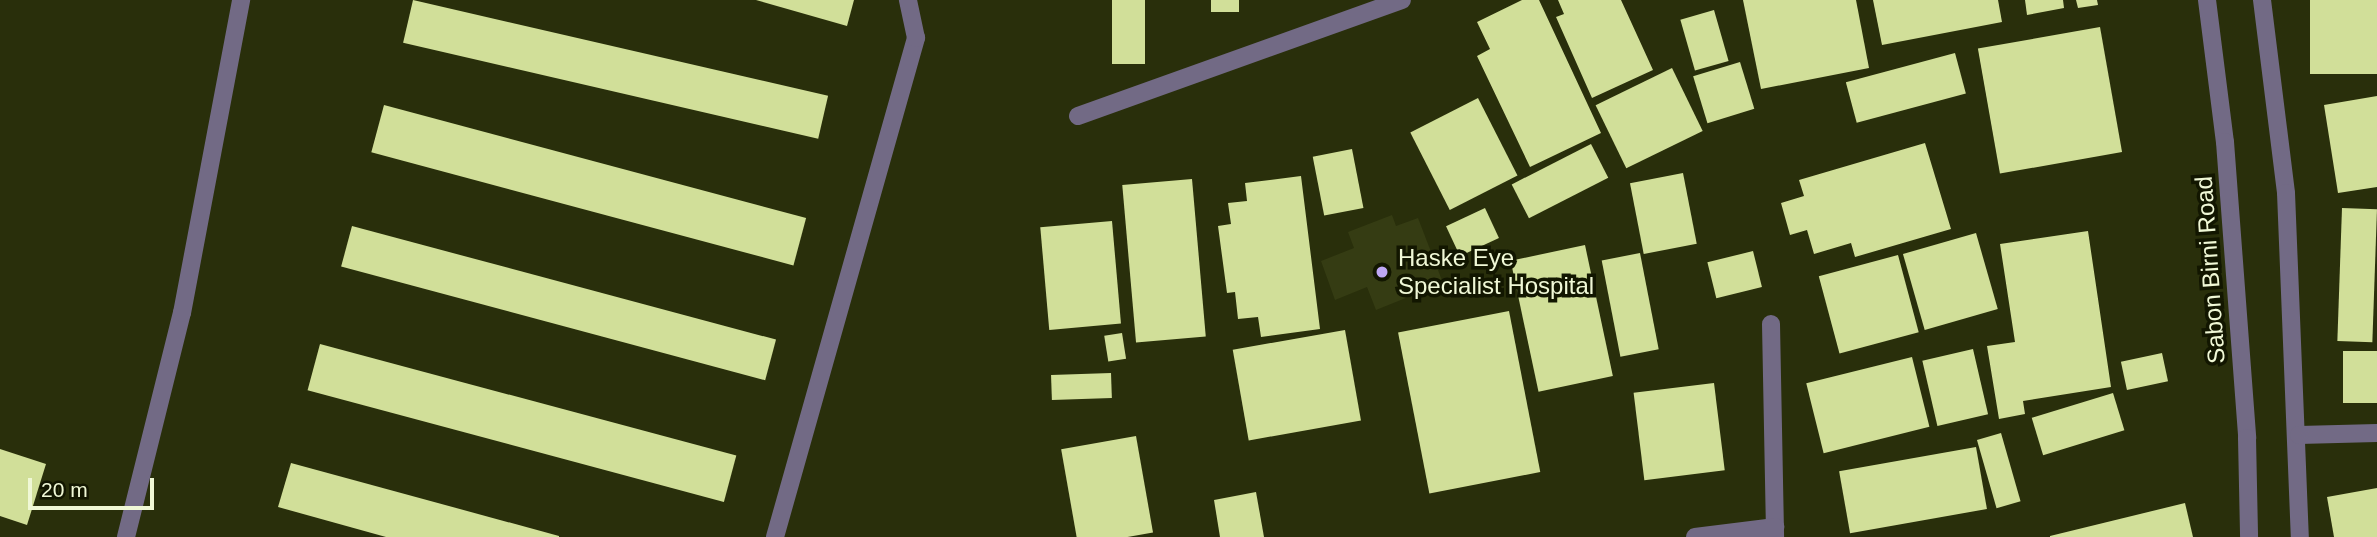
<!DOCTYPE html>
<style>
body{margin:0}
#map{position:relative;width:2377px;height:537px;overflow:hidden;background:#292f0b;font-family:Helvetica,sans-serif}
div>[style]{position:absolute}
.built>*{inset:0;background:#353c13}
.building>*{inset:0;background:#d1df99;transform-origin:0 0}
.minor>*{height:18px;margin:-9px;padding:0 9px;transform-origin:9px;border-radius:9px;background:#726a85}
.dots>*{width:19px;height:19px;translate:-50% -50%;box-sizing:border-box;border:4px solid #121600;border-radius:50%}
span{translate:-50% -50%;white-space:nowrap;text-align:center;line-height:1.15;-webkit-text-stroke:7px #121600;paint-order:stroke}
.poi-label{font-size:24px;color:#f0f8d6}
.left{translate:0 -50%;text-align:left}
.street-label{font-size:24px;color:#f0f8d6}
.scale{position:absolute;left:28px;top:478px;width:126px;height:32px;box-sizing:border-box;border:4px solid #f0f8d6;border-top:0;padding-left:9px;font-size:21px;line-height:24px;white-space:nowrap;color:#f0f8d6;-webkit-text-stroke:5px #121600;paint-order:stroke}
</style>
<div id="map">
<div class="built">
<i style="clip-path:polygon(1392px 215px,1396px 226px,1418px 218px,1443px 283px,1376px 310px,1367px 287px,1335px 300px,1321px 261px,1354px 248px,1348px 232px)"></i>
</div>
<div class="building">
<i style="left:413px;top:0;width:426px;height:44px;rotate:13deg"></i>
<i style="clip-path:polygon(756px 0,854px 0,847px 26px)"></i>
<i style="left:1112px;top:0;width:33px;height:64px"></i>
<i style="left:1211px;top:0;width:28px;height:12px"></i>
<i style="clip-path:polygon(1522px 0,1539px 0,1601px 133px,1530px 167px,1477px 56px,1490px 49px,1477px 22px)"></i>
<i style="clip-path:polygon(1558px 0,1621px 0,1653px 70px,1592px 98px,1556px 17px,1564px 14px)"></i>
<i style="clip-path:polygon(1743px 0,1856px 0,1869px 68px,1761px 89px)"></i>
<i style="clip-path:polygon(1873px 0,1998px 0,2002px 22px,1882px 45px)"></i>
<i style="clip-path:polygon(2025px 0,2063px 0,2064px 8px,2027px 15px)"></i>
<i style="clip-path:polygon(2076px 0,2097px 0,2098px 5px,2078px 8px)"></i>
<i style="left:2377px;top:0;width:74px;height:67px;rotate:90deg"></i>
<i style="left:1714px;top:10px;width:53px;height:35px;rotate:74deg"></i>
<i style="left:2100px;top:27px;width:127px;height:124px;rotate:80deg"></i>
<i style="left:1955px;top:53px;width:42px;height:113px;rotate:75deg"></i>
<i style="left:1740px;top:62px;width:49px;height:49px;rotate:73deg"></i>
<i style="left:1672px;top:68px;width:70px;height:85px;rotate:64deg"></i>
<i style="clip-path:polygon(2377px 96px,2377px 187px,2338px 193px,2324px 105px)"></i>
<i style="left:1478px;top:98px;width:87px;height:76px;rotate:63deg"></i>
<i style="left:384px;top:105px;width:437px;height:49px;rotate:15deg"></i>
<i style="clip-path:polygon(1925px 143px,1951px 229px,1855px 257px,1851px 243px,1814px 254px,1807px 230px,1790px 235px,1781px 203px,1804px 196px,1799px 180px)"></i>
<i style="left:1591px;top:144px;width:38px;height:89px;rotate:63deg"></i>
<i style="left:1352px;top:149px;width:60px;height:40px;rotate:79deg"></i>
<i style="left:1683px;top:173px;width:72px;height:54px;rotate:79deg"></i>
<i style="clip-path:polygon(1301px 176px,1320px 329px,1261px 337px,1258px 317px,1238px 319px,1235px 292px,1227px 293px,1218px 226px,1231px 224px,1228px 203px,1247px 201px,1245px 183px)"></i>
<i style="left:1192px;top:179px;width:158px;height:70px;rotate:85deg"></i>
<i style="left:1485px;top:208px;width:33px;height:43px;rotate:65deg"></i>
<i style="left:2342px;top:208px;width:35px;height:133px;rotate:2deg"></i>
<i style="left:1112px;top:221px;width:103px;height:72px;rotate:85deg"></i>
<i style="left:352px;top:226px;width:439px;height:42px;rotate:15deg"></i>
<i style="clip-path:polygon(2088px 231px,2111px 387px,2023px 401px,2025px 414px,1999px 419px,1987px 346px,2015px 342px,2000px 244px)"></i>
<i style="left:1976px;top:233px;width:79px;height:76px;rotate:74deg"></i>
<i style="left:1585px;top:245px;width:134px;height:76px;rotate:78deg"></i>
<i style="left:1753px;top:251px;width:37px;height:47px;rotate:76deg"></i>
<i style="left:1640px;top:253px;width:98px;height:39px;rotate:79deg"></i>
<i style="left:1898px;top:255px;width:80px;height:82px;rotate:75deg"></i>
<i style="left:1509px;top:311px;width:164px;height:113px;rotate:79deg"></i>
<i style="left:1345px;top:330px;width:92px;height:114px;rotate:80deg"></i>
<i style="left:1122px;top:333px;width:26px;height:18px;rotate:81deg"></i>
<i style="left:320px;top:344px;width:431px;height:48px;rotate:15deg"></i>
<i style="left:1973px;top:349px;width:67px;height:52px;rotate:77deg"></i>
<i style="left:2343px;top:351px;width:34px;height:52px"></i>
<i style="left:2162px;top:353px;width:29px;height:42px;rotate:78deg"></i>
<i style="left:1912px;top:357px;width:72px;height:109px;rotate:76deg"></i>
<i style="left:1111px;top:373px;width:25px;height:60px;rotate:88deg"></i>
<i style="left:1714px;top:383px;width:88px;height:81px;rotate:83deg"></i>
<i style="left:2113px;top:393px;width:39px;height:85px;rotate:73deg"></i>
<i style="left:2001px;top:433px;width:71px;height:25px;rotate:74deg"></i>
<i style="left:1136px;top:436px;width:98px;height:76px;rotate:80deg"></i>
<i style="left:1976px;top:447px;width:63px;height:139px;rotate:80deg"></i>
<i style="clip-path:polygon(0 449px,46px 464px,27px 525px,0 516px)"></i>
<i style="clip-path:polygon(291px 463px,559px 536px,559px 537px,386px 537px,278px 507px)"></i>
<i style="clip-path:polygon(2377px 488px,2377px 537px,2334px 537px,2327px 497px)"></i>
<i style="clip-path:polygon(1256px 492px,1264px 537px,1220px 537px,1214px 500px)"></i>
<i style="clip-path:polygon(2185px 503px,2193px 537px,2050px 537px,2050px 536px)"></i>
</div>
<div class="minor">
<i style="left:2207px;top:0;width:143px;rotate:82.8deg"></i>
<i style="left:2225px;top:142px;width:297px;rotate:85.7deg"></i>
<i style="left:2247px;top:438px;width:99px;rotate:88.8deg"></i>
<i style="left:2262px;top:0;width:194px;rotate:82.9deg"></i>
<i style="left:2286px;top:193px;width:344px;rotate:87.7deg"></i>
<i style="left:1078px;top:116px;width:344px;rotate:-19.7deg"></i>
<i style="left:1771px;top:324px;width:213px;rotate:88.9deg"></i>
<i style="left:2299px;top:435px;width:78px;rotate:-1.5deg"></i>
<i style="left:126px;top:537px;width:231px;rotate:-76deg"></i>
<i style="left:182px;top:313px;width:319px;rotate:-79.3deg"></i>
<i style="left:775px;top:537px;width:519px;rotate:-74.22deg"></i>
<i style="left:916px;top:38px;width:39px;rotate:-102deg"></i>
<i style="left:1695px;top:537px;width:81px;rotate:-7.1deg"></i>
</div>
<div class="dots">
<i style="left:1382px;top:272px;background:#bfa8f4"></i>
</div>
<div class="poi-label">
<span class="left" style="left:1398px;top:272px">Haske Eye<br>Specialist Hospital</span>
</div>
<div class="street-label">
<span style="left:2210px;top:270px;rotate:-94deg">Sabon Birni Road</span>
</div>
<div class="scale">20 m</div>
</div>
